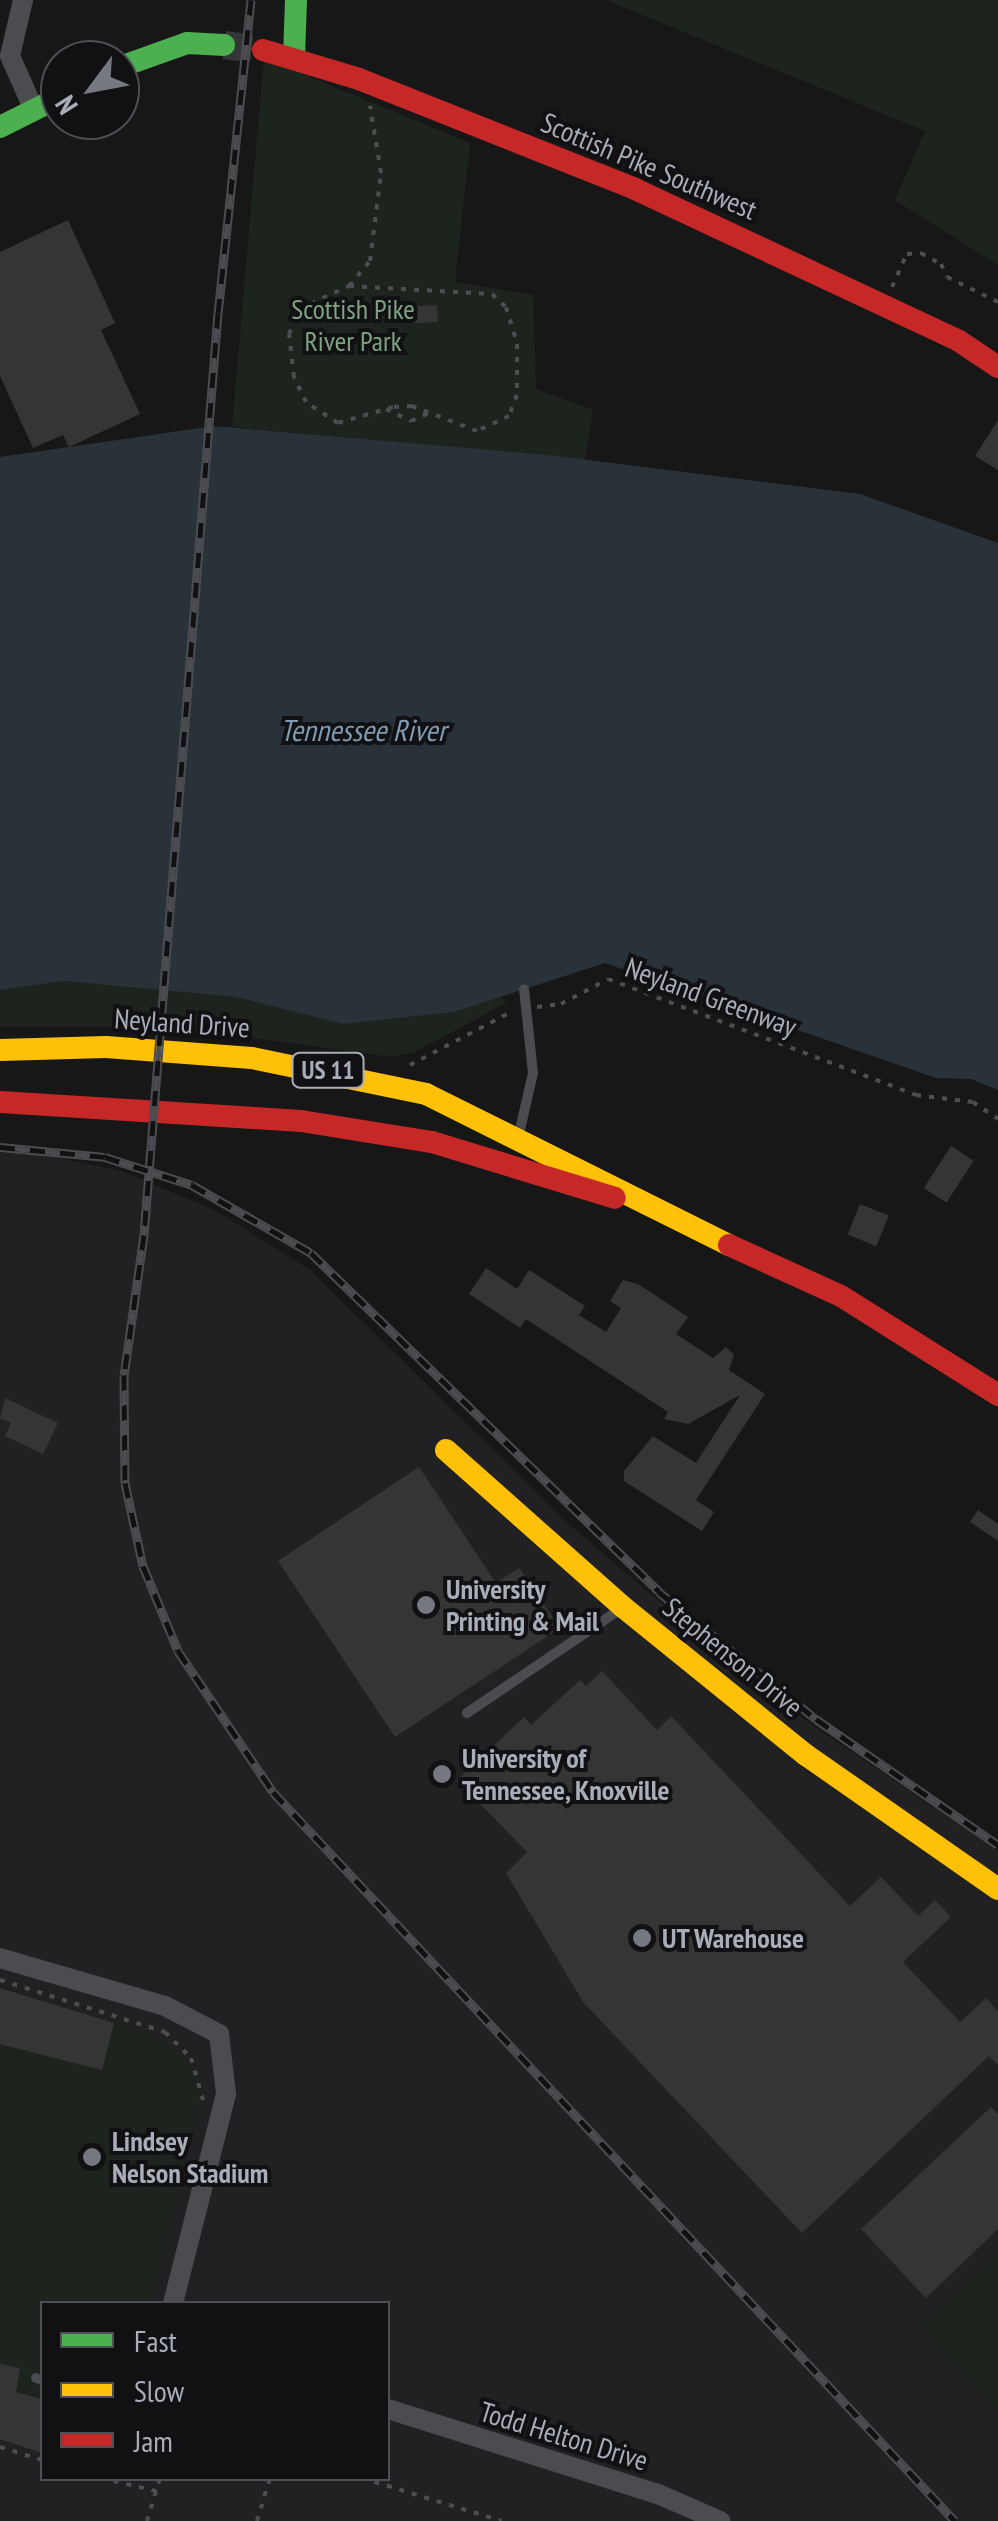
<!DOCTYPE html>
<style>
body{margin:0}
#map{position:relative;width:998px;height:2521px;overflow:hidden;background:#171717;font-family:"PT Sans Narrow",sans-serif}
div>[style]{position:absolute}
.built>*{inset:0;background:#212123}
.green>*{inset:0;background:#1d241e}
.water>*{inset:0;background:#2a3239}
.building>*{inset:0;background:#353536;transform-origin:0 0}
.secondary-tunnel>*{height:28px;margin-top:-14px;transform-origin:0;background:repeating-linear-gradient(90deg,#343537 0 28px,transparent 0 42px)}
.path>*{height:4px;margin-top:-2px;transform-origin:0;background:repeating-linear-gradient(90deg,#4d4e52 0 5px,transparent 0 13px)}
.lane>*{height:10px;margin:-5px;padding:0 5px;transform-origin:5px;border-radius:5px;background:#4b4c50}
.street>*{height:20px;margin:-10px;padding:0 10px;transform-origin:10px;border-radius:10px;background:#4b4c50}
.fast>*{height:22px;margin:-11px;padding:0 11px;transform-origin:11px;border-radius:11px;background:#4caf50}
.slow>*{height:22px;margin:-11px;padding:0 11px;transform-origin:11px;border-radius:11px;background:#ffc107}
.jam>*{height:22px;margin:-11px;padding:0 11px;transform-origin:11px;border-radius:11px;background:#c62828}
.rail>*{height:9px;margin-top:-4.5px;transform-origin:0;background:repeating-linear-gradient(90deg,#111113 0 15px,#4b4c4f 0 30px);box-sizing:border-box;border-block:2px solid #4b4c4f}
.dots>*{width:28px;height:28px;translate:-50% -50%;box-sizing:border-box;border:5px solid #111113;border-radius:50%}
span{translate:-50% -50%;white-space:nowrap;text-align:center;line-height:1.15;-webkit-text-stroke:8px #111113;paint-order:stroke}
.shield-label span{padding:2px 8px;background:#111113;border:2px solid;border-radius:8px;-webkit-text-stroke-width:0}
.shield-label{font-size:25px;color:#a8adb8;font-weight:700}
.street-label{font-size:28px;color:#a8adb8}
.park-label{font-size:28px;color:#7fa381}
.poi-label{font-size:28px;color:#a8adb8;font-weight:700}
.left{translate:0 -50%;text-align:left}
.water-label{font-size:30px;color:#7f9bb3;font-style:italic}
.legend{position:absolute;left:40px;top:2301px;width:350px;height:180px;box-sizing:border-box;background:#111113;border:2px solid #4d4f55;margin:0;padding:12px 18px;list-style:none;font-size:30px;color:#a8adb8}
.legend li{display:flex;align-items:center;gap:20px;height:50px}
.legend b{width:50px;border:2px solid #4d4f55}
.north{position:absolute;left:40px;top:40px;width:100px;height:100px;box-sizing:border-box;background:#111113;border:2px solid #4d4f55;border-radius:50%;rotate:238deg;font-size:28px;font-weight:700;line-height:40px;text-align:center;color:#a8adb8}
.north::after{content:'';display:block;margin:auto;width:35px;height:45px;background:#757880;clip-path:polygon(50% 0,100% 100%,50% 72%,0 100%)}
</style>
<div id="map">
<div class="built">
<i style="clip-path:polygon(evenodd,30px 1152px,122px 1171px,216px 1211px,310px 1270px,571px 1526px,770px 1696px,998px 1851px,998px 2521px,0 2521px,0 1153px,30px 1152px,42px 2304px,388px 2304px,388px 2478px,42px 2478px,42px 2304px)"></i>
</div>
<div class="green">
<i style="clip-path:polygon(606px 0,998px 0,998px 265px,895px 200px,925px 131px)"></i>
<i style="clip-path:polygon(264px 58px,470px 143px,455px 282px,533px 295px,536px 389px,593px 410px,585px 460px,232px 427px)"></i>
<i style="clip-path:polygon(64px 981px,236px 997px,343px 1024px,454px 1012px,501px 996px,506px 1003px,413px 1053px,391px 1057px,176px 1027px,0 1027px,0 990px)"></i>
<i style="clip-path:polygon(0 1986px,155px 2036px,189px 2062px,203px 2090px,150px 2303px,42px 2304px,42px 2454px,0 2440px)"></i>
<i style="clip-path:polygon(998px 2255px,998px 2411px,921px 2327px)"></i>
</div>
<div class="water">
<i style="clip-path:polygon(214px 426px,547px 455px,860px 494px,998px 543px,998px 1090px,971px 1079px,936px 1078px,605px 963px,454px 1012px,343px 1024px,236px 997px,64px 981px,0 990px,0 457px)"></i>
</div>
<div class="building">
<i style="clip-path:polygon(68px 220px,115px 323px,101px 330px,140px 414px,69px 447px,63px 435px,33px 448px,0 376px,0 252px)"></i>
<i style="left:437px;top:305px;width:17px;height:23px;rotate:87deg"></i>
<i style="clip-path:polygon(998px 420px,998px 470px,975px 456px)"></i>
<i style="left:951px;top:1146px;width:27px;height:50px;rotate:33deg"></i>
<i style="left:860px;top:1204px;width:31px;height:33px;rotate:22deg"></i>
<i style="clip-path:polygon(486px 1268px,517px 1289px,529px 1270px,585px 1306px,579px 1315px,606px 1332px,621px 1308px,610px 1301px,623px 1280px,638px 1284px,688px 1317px,676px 1334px,713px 1358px,726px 1347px,734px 1355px,729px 1370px,765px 1394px,696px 1500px,714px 1512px,702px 1531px,624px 1481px,624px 1471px,653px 1436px,696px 1463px,740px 1395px,688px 1424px,664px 1419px,668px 1412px,526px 1319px,520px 1328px,469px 1294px)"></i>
<i style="clip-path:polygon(5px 1398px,58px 1423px,43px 1454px,5px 1436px,11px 1423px,0 1418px)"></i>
<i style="clip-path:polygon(419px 1467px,496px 1583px,519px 1568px,560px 1628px,395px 1737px,278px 1561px)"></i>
<i style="clip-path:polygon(978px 1510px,998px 1524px,998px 1541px,970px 1522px)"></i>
<i style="clip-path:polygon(602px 1671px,657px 1730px,671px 1716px,850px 1906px,881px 1877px,918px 1916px,935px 1900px,951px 1917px,903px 1962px,960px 2022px,986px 1998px,998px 2011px,998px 2065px,989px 2056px,802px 2233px,583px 2002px,506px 1873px,527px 1852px,457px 1780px,524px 1717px,531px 1725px,580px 1680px,586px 1686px)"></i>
<i style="clip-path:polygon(0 1988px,114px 2023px,102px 2070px,0 2044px)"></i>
<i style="clip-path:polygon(991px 2107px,998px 2114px,998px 2229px,926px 2298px,861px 2229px)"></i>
<i style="clip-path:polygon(0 2364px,20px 2368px,16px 2392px,42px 2399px,42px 2453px,0 2439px)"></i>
</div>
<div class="secondary-tunnel">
<i style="left:224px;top:45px;width:39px;rotate:7deg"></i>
</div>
<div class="path">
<i style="left:349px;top:286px;width:143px;rotate:3.2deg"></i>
<i style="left:492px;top:294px;width:19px;rotate:43deg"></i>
<i style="left:506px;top:307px;width:39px;rotate:73deg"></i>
<i style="left:517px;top:344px;width:51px;rotate:90deg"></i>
<i style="left:517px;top:395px;width:22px;rotate:111deg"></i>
<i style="left:509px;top:416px;width:35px;rotate:155deg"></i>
<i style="left:477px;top:431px;width:70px;rotate:-159deg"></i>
<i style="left:412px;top:406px;width:19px;rotate:177deg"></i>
<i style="left:393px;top:407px;width:57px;rotate:163.8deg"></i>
<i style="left:338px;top:423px;width:38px;rotate:-147deg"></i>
<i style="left:306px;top:402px;width:28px;rotate:-116deg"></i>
<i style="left:294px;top:377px;width:43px;rotate:-96.6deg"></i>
<i style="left:289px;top:334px;width:27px;rotate:-68deg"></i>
<i style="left:299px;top:309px;width:55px;rotate:-24.7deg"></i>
<i style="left:349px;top:286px;width:33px;rotate:-50deg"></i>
<i style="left:370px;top:261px;width:89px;rotate:-82.9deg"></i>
<i style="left:381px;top:173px;width:68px;rotate:-99.3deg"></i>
<i style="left:892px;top:287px;width:36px;rotate:-66deg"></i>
<i style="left:907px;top:254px;width:14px;rotate:-4deg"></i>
<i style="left:921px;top:253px;width:23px;rotate:29deg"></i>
<i style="left:941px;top:264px;width:14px;rotate:65deg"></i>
<i style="left:947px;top:277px;width:57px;rotate:26.1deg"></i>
<i style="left:386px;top:409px;width:28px;rotate:26deg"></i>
<i style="left:411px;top:421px;width:20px;rotate:-24deg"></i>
<i style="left:537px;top:1007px;width:24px;rotate:-7deg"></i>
<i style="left:561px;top:1004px;width:53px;rotate:-28deg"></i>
<i style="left:608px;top:979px;width:329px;rotate:20.6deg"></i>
<i style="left:916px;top:1095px;width:57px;rotate:7deg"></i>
<i style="left:973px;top:1102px;width:30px;rotate:34deg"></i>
<i style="left:410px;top:1065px;width:116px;rotate:-27.7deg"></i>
<i style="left:0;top:1980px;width:173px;rotate:17.5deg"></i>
<i style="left:165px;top:2032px;width:37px;rotate:45deg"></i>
<i style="left:191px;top:2058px;width:44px;rotate:74.1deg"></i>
<i style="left:0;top:2447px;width:44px;rotate:17.2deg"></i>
<i style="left:101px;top:2478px;width:57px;rotate:13.3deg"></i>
<i style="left:362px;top:2478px;width:146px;rotate:17.1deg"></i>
<i style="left:147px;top:2521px;width:45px;rotate:-73.2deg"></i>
<i style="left:257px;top:2521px;width:45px;rotate:-73.2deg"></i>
</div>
<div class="lane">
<i style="left:519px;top:1134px;width:63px;rotate:-77.1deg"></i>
<i style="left:533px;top:1073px;width:84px;rotate:-96.1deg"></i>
<i style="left:467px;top:1713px;width:184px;rotate:-34.1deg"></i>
<i style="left:36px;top:2378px;width:6px;rotate:18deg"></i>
</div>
<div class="street">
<i style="left:23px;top:0;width:57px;rotate:103.1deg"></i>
<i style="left:10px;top:56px;width:59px;rotate:66deg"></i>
<i style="left:0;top:1958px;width:172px;rotate:16.2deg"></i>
<i style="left:165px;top:2006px;width:61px;rotate:27.4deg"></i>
<i style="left:219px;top:2034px;width:60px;rotate:83.3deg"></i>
<i style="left:226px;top:2094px;width:217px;rotate:104.2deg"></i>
<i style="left:388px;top:2409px;width:283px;rotate:17.5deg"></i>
<i style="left:658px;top:2494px;width:68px;rotate:23.5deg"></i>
</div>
<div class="fast">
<i style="left:294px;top:57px;width:57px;rotate:-88deg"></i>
<i style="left:120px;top:67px;width:71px;rotate:-19.7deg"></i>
<i style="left:187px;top:43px;width:37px;rotate:3deg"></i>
<i style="left:0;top:127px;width:67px;rotate:-26.6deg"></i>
</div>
<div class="slow">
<i style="left:0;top:1050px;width:106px;rotate:-1.6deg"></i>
<i style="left:106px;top:1047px;width:146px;rotate:4.3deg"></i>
<i style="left:252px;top:1058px;width:178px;rotate:11.7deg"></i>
<i style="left:426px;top:1094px;width:339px;rotate:26.5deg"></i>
<i style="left:446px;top:1450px;width:237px;rotate:41.6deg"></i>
<i style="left:623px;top:1607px;width:235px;rotate:39deg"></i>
<i style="left:806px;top:1755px;width:234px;rotate:34.9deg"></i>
</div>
<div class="jam">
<i style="left:263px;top:50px;width:100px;rotate:16.8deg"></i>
<i style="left:359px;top:79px;width:297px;rotate:21.7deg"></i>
<i style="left:635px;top:189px;width:358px;rotate:25.1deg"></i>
<i style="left:959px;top:341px;width:47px;rotate:33.7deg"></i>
<i style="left:0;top:1102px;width:302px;rotate:3.6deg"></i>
<i style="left:301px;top:1121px;width:133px;rotate:9.1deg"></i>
<i style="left:432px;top:1142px;width:191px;rotate:17deg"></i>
<i style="left:729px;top:1245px;width:123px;rotate:24.5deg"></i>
<i style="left:841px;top:1296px;width:186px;rotate:32.2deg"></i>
</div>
<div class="rail">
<i style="left:251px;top:0;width:315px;rotate:96deg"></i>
<i style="left:218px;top:313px;width:925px;rotate:94.59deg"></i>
<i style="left:144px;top:1235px;width:141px;rotate:98.1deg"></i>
<i style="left:124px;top:1375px;width:108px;rotate:89.5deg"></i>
<i style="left:125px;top:1483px;width:85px;rotate:77.8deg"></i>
<i style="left:143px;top:1566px;width:92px;rotate:67.6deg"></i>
<i style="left:178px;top:1651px;width:170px;rotate:56deg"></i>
<i style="left:273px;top:1792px;width:998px;rotate:46.91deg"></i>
<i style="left:0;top:1147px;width:105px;rotate:5.4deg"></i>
<i style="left:105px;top:1157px;width:91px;rotate:17.8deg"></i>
<i style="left:192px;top:1185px;width:137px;rotate:29.7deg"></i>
<i style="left:311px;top:1253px;width:486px;rotate:44.2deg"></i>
<i style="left:659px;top:1592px;width:202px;rotate:39deg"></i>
<i style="left:816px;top:1719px;width:221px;rotate:34.7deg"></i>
</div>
<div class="dots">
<i style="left:426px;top:1605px;background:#757880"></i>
<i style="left:442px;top:1774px;background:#757880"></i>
<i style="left:642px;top:1938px;background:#757880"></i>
<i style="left:92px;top:2157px;background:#757880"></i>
</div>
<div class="shield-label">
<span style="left:328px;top:1070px">US 11</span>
</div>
<div class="street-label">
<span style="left:649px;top:166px;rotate:23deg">Scottish Pike Southwest</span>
<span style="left:711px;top:997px;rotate:20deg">Neyland Greenway</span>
<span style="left:182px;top:1023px;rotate:4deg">Neyland Drive</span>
<span style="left:733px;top:1657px;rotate:39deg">Stephenson Drive</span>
<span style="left:564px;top:2436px;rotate:17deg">Todd Helton Drive</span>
</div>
<div class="park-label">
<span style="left:353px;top:325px">Scottish Pike<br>River Park</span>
</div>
<div class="poi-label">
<span class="left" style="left:446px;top:1605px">University<br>Printing &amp; Mail</span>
<span class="left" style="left:462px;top:1774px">University of<br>Tennessee, Knoxville</span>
<span class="left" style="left:662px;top:1938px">UT Warehouse</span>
<span class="left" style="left:112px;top:2157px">Lindsey<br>Nelson Stadium</span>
</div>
<div class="water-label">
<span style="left:363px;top:730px">Tennessee River</span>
</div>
<ul class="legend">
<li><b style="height:12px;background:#4caf50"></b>Fast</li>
<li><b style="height:12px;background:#ffc107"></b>Slow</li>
<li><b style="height:12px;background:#c62828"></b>Jam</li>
</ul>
<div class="north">N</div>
</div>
